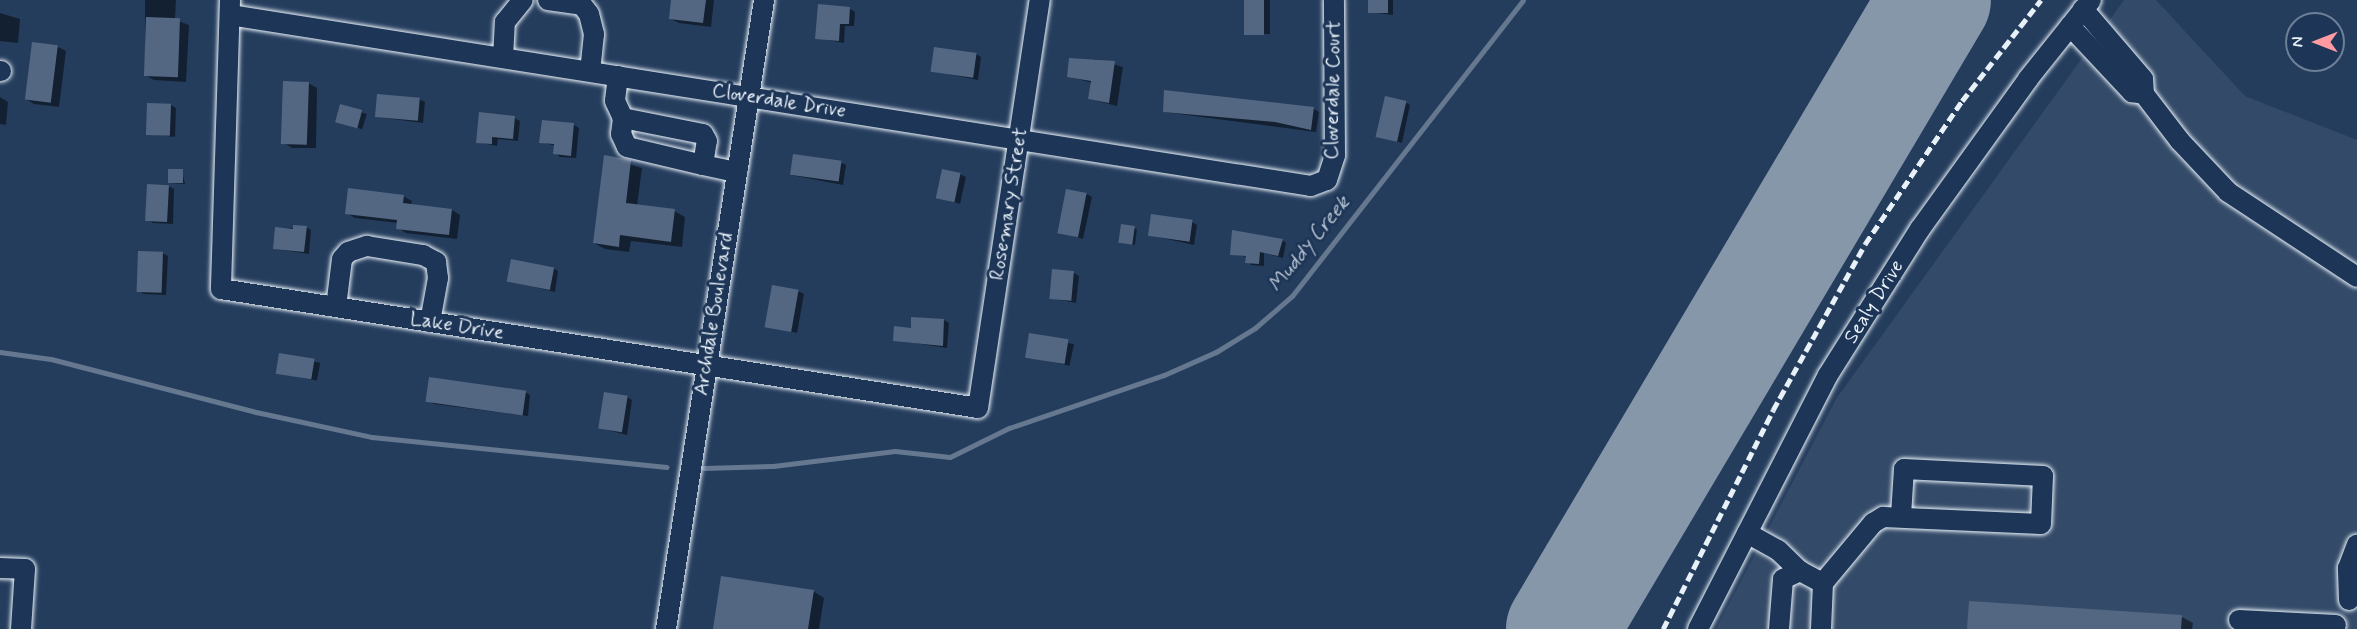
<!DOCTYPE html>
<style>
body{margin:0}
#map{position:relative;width:2357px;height:629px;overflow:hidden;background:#253d5d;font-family:Mynerve,sans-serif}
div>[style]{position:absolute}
.built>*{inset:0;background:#334a68}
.shadow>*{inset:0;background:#0007;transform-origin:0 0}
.stream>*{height:5px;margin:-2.5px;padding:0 2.5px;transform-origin:2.5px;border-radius:2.5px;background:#657890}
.runway>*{height:112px;margin:-56px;padding:0 56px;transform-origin:56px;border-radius:56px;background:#8697aa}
.building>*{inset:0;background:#536782;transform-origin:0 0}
.roads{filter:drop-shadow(0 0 2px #e8f1f8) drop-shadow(0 0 2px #e8f1f8)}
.minor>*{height:20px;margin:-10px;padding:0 10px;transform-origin:10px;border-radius:10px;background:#1d3557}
.rail>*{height:4.5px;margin-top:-2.25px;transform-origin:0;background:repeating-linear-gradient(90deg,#e8f1f8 0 9px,transparent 0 13.5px)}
span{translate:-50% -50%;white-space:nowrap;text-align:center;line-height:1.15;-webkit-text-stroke:6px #1d3557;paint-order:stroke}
.street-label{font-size:20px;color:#e8f1f8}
.water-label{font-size:21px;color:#b4c1ce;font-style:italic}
.north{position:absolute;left:2285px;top:12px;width:60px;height:60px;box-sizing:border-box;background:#1d3557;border:2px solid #6e8097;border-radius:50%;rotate:270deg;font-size:16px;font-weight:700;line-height:24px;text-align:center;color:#e8f1f8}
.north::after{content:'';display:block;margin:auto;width:21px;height:27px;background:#ff9aa2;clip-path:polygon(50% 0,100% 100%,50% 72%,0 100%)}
</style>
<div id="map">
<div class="built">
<i style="clip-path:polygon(2124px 0,2156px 0,2245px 96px,2357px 140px,2357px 629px,1716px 629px,1836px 399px)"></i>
</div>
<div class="shadow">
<i style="clip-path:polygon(145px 0,176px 0,175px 20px,189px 25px,186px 82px,154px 80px,145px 75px)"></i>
<i style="clip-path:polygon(673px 0,714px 0,711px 27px,679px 23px,671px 19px)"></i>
<i style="left:1246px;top:0;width:24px;height:34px"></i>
<i style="clip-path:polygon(1369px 0,1393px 0,1393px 15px,1369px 12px)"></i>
<i style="clip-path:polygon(850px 9px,855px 12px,854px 26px,845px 26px,844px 43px,817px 38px)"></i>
<i style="clip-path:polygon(0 13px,20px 19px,18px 43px,0 41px)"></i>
<i style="clip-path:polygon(58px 47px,66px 51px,59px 107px,34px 104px,26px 99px)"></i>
<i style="clip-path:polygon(976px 54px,981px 57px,978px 80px,932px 71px)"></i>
<i style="clip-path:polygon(1095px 59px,1123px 67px,1117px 106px,1089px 99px,1092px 83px,1068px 76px,1095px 63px)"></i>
<i style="clip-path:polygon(308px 83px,317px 88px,316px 148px,292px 148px,284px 143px)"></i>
<i style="clip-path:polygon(0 97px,8px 102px,6px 125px,0 124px)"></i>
<i style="clip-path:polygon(419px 99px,425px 102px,423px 123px,377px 117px)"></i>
<i style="clip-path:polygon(1405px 102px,1410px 105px,1402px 143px,1378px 136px)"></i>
<i style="clip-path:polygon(171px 105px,176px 108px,175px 137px,148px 134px)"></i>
<i style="left:341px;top:106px;width:27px;height:16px;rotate:17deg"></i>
<i style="clip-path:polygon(1314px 109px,1319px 112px,1316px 132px,1164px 112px)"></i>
<i style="clip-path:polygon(514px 118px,520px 121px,518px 141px,498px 139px,497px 146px,477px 142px)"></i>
<i style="clip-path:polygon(574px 125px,579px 128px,576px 158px,560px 157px,555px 153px,556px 146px,541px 142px)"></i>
<i style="clip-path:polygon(605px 157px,642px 168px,637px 206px,674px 211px,685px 217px,682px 247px,631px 241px,629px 252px,605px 249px,594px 243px)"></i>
<i style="clip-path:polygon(840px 162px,846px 165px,843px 185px,791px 175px)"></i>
<i style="clip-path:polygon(182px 171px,185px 184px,170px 183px)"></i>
<i style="clip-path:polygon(960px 174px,966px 177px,960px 204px,938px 197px)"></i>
<i style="clip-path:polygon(168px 186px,174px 189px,173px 224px,153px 223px,148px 220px)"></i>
<i style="clip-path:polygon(1087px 194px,1092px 197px,1083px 239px,1059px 232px)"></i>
<i style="clip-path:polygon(403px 196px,412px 201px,411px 205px,452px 210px,460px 215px,457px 239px,406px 233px,398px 228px,398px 223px,355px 218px,347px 213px)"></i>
<i style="clip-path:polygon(1192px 222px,1197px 225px,1194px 245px,1149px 235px)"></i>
<i style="clip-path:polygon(1122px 226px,1137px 229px,1135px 245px,1122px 243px)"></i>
<i style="clip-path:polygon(306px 227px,311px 230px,309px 254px,275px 249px,277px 229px)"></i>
<i style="clip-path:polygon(1282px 240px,1286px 243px,1283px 258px,1264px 253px,1264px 266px,1251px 265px,1247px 257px,1232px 254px)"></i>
<i style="clip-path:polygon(162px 253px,168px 256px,166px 295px,144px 294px,138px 291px)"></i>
<i style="clip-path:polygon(553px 268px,558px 271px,555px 292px,509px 281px)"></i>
<i style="clip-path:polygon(1074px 273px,1079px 276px,1076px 303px,1050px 298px)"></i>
<i style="clip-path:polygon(798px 291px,804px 294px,797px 333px,767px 326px)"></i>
<i style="clip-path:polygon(944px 320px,949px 323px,947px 348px,894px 340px)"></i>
<i style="left:1031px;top:335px;width:44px;height:22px;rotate:12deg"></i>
<i style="left:280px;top:355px;width:41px;height:18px;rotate:11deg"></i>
<i style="clip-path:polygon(431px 379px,525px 392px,530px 395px,528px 416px,434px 404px,429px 401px)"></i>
<i style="clip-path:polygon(627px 397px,632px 400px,627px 435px,600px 428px)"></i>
<i style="clip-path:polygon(813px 591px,824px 598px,819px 629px,714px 629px)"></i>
<i style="clip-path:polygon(2182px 617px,2193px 623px,2192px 629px,1969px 629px)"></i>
</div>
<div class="stream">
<i style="left:0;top:352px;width:51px;rotate:7.8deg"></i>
<i style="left:51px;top:359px;width:212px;rotate:14.5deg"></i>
<i style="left:256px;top:412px;width:119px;rotate:12.2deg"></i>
<i style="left:372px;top:437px;width:296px;rotate:5.8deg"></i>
<i style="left:704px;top:468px;width:69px;rotate:-1.7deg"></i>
<i style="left:773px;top:466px;width:123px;rotate:-7deg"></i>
<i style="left:895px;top:451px;width:55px;rotate:6.2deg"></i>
<i style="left:950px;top:457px;width:66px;rotate:-26.2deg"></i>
<i style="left:1009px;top:428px;width:164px;rotate:-18.9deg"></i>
<i style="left:1164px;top:375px;width:57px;rotate:-23.9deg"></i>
<i style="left:1216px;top:352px;width:46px;rotate:-31.6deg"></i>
<i style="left:1255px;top:328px;width:49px;rotate:-40.9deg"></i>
<i style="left:1292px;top:296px;width:375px;rotate:-52deg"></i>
</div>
<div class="runway">
<i style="left:1562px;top:629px;width:731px;rotate:-59.33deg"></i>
</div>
<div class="building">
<i style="clip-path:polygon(671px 0,706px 0,703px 23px,669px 19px)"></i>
<i style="left:1244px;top:0;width:20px;height:35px"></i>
<i style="left:1368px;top:0;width:20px;height:13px"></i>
<i style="clip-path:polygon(818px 4px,850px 7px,849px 24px,840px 24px,839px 41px,815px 39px)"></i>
<i style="left:146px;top:17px;width:34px;height:59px;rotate:2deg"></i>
<i style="left:32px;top:42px;width:26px;height:58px;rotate:7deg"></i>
<i style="left:934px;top:47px;width:43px;height:25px;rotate:8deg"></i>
<i style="clip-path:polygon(1069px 58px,1115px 61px,1109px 103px,1088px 99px,1091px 81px,1067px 77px)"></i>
<i style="left:283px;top:81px;width:26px;height:63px;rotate:2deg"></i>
<i style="clip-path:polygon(1164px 90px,1314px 107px,1311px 130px,1275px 122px,1163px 112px)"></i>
<i style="left:377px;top:94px;width:43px;height:23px;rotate:5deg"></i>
<i style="left:1385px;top:96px;width:22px;height:42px;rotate:13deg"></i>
<i style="left:147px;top:103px;width:24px;height:32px;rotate:2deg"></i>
<i style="left:340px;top:104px;width:23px;height:19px;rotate:15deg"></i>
<i style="clip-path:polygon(479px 112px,515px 116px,513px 139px,492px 137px,492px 144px,476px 143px)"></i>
<i style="clip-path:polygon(542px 120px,574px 123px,571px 156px,553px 154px,554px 144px,539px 143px)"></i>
<i style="left:793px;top:154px;width:49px;height:21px;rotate:8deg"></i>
<i style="clip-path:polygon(604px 155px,631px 160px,626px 203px,675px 209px,671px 242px,620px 235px,619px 247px,593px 243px)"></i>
<i style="left:168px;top:169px;width:15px;height:14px"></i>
<i style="left:942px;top:169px;width:19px;height:30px;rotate:12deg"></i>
<i style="left:147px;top:184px;width:22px;height:37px;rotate:3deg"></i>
<i style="clip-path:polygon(348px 188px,404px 195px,403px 203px,452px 209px,449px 235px,396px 229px,397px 220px,345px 214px)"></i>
<i style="left:1066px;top:189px;width:21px;height:45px;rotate:11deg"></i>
<i style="left:1151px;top:214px;width:42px;height:22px;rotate:8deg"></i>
<i style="left:1121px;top:224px;width:14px;height:19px;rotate:8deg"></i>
<i style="clip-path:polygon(293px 225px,307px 226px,304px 252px,273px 249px,275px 227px,293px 229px)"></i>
<i style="clip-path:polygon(1232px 230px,1283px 239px,1278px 256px,1260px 252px,1259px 264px,1245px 263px,1246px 256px,1230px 255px)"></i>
<i style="left:138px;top:251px;width:25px;height:41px;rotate:2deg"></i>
<i style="left:511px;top:259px;width:44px;height:23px;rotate:11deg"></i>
<i style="left:1052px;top:269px;width:22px;height:30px;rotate:5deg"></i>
<i style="left:772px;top:285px;width:27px;height:43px;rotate:10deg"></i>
<i style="clip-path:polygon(911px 317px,944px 319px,943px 346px,893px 341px,894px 326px,911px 328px)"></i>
<i style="left:1029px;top:333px;width:40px;height:25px;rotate:9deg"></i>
<i style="left:279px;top:353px;width:36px;height:21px;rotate:9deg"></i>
<i style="left:429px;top:377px;width:98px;height:25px;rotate:8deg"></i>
<i style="left:604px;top:392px;width:24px;height:37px;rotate:9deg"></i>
<i style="clip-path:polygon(721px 576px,814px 590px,808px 629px,713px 629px)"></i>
<i style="clip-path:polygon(1969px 601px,2182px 615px,2181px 629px,1967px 629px)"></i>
</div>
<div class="roads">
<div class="minor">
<i style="left:230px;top:0;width:289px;rotate:91.8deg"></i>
<i style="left:221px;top:289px;width:766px;rotate:8.93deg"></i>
<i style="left:978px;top:408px;width:413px;rotate:-81.4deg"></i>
<i style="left:548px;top:0;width:34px;rotate:8deg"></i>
<i style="left:582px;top:5px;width:11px;rotate:52deg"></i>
<i style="left:589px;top:14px;width:21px;rotate:76deg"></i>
<i style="left:594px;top:34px;width:37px;rotate:96deg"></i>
<i style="left:2083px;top:9px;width:92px;rotate:49.4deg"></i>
<i style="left:2143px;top:79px;width:15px;rotate:86deg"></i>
<i style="left:2144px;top:94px;width:59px;rotate:52.5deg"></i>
<i style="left:2180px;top:141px;width:70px;rotate:46.7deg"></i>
<i style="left:2228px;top:192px;width:154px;rotate:33.4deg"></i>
<i style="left:230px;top:15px;width:1094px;rotate:8.99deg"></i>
<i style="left:1311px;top:186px;width:17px;rotate:-21deg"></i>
<i style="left:1327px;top:180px;width:26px;rotate:-72deg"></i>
<i style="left:1335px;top:155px;width:155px;rotate:-90.4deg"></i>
<i style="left:2070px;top:26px;width:91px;rotate:46.8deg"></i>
<i style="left:2132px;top:92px;width:12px;rotate:9deg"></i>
<i style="left:503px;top:58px;width:36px;rotate:-87deg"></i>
<i style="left:505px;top:22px;width:28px;rotate:-51deg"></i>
<i style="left:0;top:71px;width:1px"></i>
<i style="left:618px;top:76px;width:25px;rotate:97deg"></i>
<i style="left:615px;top:101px;width:19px;rotate:65deg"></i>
<i style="left:703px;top:165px;width:24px;rotate:-81deg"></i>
<i style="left:707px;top:141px;width:8px;rotate:-120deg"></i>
<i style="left:703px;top:134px;width:82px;rotate:-168.7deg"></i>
<i style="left:623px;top:118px;width:16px;rotate:97deg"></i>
<i style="left:621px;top:134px;width:14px;rotate:65deg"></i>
<i style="left:627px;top:147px;width:78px;rotate:13.3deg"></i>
<i style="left:703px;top:165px;width:35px;rotate:12deg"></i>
<i style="left:336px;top:307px;width:48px;rotate:-82.9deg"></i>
<i style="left:342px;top:259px;width:9px;rotate:-49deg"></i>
<i style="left:348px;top:252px;width:20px;rotate:-18deg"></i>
<i style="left:367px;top:246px;width:57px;rotate:9.1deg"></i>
<i style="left:423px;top:255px;width:15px;rotate:28deg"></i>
<i style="left:436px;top:262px;width:16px;rotate:83deg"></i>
<i style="left:438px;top:278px;width:45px;rotate:100.3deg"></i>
<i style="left:1747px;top:533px;width:35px;rotate:29deg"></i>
<i style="left:1778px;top:550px;width:30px;rotate:44deg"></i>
<i style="left:0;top:568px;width:25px;rotate:2deg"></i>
<i style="left:25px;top:569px;width:60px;rotate:93.8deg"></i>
<i style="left:1823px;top:583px;width:78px;rotate:-50.2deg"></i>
<i style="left:1873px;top:523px;width:12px;rotate:-31deg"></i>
<i style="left:1883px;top:517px;width:158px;rotate:2.5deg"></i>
<i style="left:2041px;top:524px;width:48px;rotate:-87.6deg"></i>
<i style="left:2043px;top:476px;width:139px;rotate:-177.1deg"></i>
<i style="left:1904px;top:469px;width:47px;rotate:93.7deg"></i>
<i style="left:2349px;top:600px;width:32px;rotate:-92deg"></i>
<i style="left:2348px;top:568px;width:25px;rotate:-69deg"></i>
<i style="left:2239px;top:620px;width:97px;rotate:3deg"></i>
<i style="left:666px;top:629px;width:637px;rotate:-81.14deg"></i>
<i style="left:1698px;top:629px;width:285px;rotate:-62.9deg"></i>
<i style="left:1828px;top:375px;width:173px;rotate:-57.8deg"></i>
<i style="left:1920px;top:229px;width:185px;rotate:-54.2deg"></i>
<i style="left:2028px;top:79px;width:101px;rotate:-51.4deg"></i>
<i style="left:1779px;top:629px;width:50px;rotate:-85.4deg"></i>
<i style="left:1783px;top:579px;width:19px;rotate:-25deg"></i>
<i style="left:1800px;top:571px;width:26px;rotate:28deg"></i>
<i style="left:1823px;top:583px;width:46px;rotate:92.5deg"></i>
</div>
</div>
<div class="rail">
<i style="left:1663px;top:629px;width:245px;rotate:-63.3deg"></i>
<i style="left:1773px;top:410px;width:190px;rotate:-61deg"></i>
<i style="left:1865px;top:244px;width:173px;rotate:-55.9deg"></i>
<i style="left:1962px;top:101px;width:128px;rotate:-52deg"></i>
</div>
<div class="street-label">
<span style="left:1333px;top:90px;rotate:-89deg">Cloverdale Court</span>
<span style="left:779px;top:101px;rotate:9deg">Cloverdale Drive</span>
<span style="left:1009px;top:204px;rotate:-81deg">Rosemary Street</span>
<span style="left:1874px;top:302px;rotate:-58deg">Sealy Drive</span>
<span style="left:714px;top:314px;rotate:-81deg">Archdale Boulevard</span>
<span style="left:457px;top:326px;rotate:9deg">Lake Drive</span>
</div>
<div class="water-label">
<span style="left:1309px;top:244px;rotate:-51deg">Muddy Creek</span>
</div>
<div class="north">N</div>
</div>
